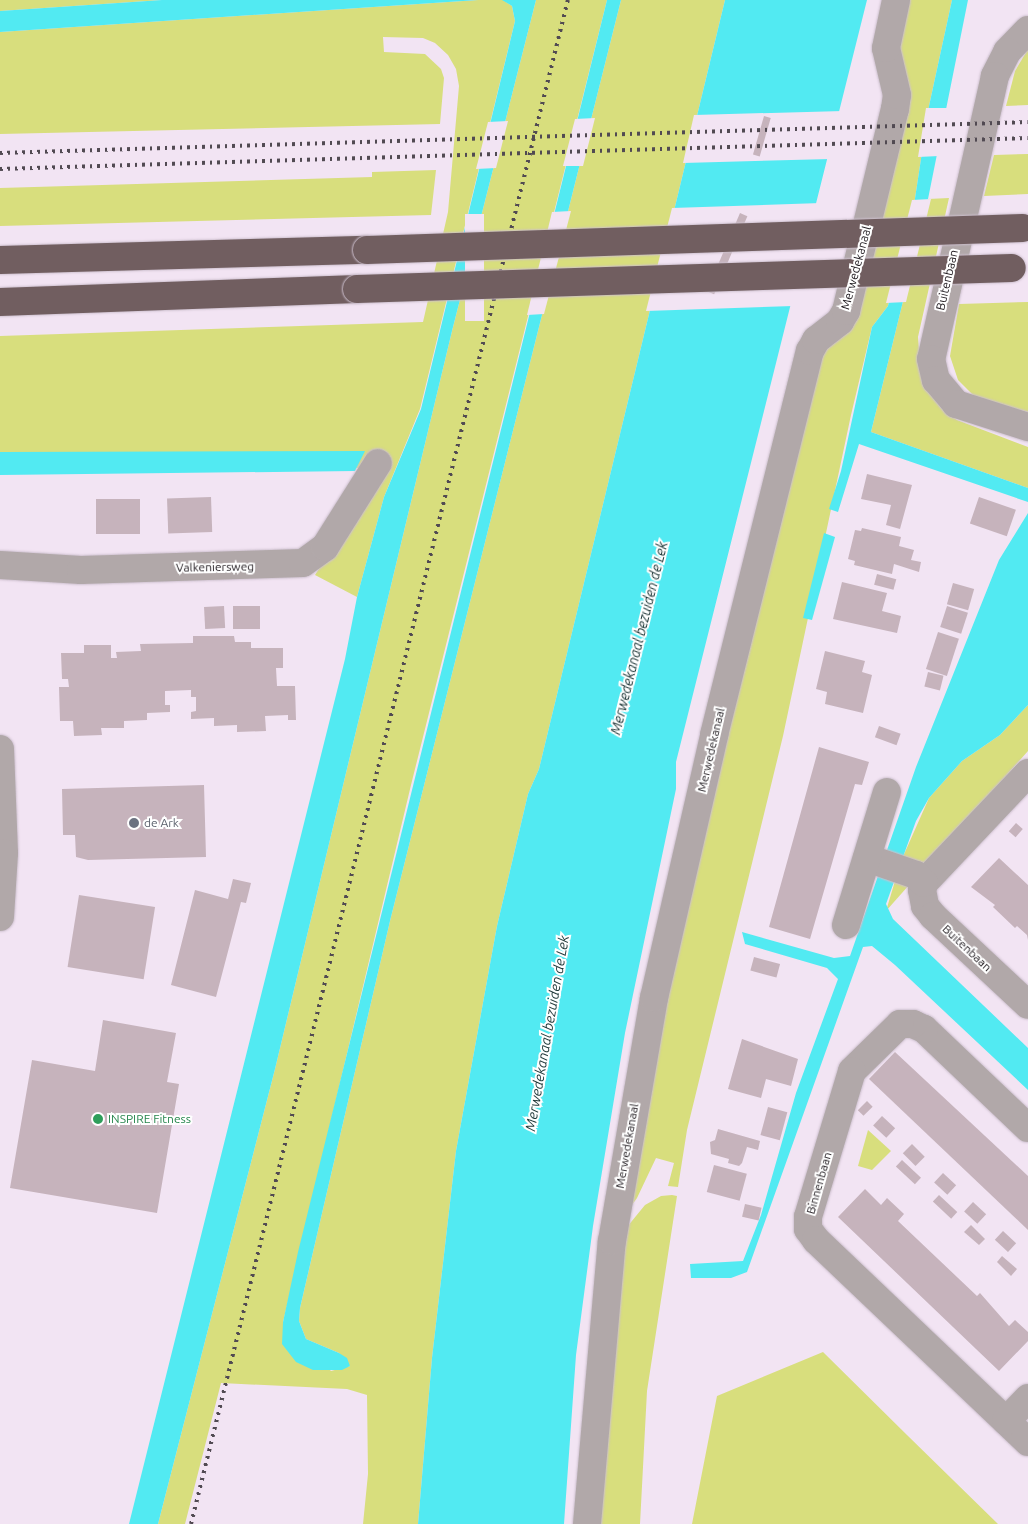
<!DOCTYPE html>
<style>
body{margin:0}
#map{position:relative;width:1028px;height:1524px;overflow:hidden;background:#f2e4f3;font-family:Ubuntu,sans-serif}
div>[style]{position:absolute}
.green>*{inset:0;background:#d8de7d}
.water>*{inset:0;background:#52eaf2}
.pier>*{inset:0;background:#f2e4f3;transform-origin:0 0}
.building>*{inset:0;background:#c6b3bc;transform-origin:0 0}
.roads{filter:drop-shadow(0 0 1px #ccbfcd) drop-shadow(0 0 1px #ccbfcd)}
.minor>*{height:28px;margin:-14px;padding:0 14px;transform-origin:14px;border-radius:14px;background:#b1a8a9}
.highway>*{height:28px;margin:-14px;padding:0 14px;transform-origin:14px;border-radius:14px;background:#715e60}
.rail>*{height:4px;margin-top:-2px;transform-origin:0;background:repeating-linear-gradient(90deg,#514a52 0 2.5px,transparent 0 7.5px)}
.bridges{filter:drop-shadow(0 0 1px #ccbfcd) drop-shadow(0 0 1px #ccbfcd)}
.highway-bridge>*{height:28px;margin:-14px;padding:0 14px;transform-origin:14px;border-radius:14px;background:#715e60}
.dots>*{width:14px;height:14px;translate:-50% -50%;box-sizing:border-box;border:2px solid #fff;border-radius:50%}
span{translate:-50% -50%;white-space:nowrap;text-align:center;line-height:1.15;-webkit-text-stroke:4px #fff;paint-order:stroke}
.street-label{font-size:12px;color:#1e191e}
.worship-label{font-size:12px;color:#5b616d}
.left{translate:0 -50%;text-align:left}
.leisure-label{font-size:12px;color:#27864d}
.water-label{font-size:14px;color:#1d3637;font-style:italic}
</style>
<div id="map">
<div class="green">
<i style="clip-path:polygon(0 0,162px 0,0 11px)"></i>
<i style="clip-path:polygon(478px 0,503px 0,512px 6px,515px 21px,420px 409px,384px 497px,357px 597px,315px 575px,383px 468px,0 466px,0 336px,423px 322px,448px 212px,459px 86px,456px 69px,448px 55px,435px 43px,423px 38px,383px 37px,384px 52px,425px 54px,441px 69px,444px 78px,440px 124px,0 134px,0 32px)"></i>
<i style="clip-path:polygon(536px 0,607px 0,411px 785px,283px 1322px,331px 1371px,350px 1366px,339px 1353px,306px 1339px,299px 1321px,300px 1308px,390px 921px,621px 0,725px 0,539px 769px,528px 794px,497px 926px,456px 1151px,432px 1358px,418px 1524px,363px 1524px,368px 1474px,367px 1395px,347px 1389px,221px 1383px,185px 1524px,158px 1524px,275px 1069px,452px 331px)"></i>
<i style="clip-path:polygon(901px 0,952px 0,929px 106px,914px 205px,888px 306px,872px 327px,851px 415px,783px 736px,687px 1130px,678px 1187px,668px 1186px,674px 1163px,656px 1158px,637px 1198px,627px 1212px,656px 1047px,818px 347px,847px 323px,895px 59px)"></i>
<i style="clip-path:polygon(1028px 49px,1028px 105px,1006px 106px,1015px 71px)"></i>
<i style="clip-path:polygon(1028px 154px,1028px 194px,984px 196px,994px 155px)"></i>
<i style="clip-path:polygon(436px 170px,431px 215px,0 226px,0 188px,372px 177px,372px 172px)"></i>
<i style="clip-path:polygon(949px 198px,918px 337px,921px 375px,927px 390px,941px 408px,957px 420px,1028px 447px,1028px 488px,871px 432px,928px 199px)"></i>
<i style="clip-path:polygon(1028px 302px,1028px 412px,976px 398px,958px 380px,950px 356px,959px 304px)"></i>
<i style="clip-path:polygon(1028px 705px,1028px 751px,886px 911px,901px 861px,929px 798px,962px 761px,1000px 735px)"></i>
<i style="clip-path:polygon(868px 1130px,891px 1151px,872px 1170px,858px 1166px)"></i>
<i style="clip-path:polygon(672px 1195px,677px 1196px,647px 1391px,640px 1524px,593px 1524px,627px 1227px,645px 1205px,661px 1196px)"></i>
<i style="clip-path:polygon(823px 1352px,907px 1435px,998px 1524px,692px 1524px,717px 1396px)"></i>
</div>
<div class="water">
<i style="clip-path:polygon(162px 0,478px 0,0 32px,0 11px)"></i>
<i style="clip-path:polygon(502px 0,536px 0,452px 331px,275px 1069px,158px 1524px,129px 1524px,345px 659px,357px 597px,384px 497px,421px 409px,515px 21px,512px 6px)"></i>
<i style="clip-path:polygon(607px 0,621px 0,390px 921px,300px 1308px,299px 1321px,306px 1339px,339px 1353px,347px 1358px,350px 1366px,342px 1370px,313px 1370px,296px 1362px,282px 1344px,283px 1322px,298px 1252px)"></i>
<i style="clip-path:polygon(725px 0,867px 0,676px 762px,676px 789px,625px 1033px,593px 1226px,576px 1355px,564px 1524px,418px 1524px,432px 1358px,456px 1151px,497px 926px,528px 794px,539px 769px)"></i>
<i style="clip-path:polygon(952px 0,968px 0,928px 199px,871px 432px,1028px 488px,1028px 502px,859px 444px,838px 512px,829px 509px,841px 471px,872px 327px,888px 306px,914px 205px,929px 106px)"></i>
<i style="clip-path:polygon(365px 451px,355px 471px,0 475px,0 452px)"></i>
<i style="clip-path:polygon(1028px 513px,1028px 705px,1000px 735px,962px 761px,929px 798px,916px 821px,886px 904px,893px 919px,1028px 1048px,1028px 1090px,895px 965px,872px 946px,863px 947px,747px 1272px,731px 1278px,691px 1278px,690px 1264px,743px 1261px,761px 1215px,796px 1093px,838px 979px,827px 968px,745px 944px,742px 932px,834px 958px,850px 956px,916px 767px,999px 560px)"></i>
<i style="clip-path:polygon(824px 533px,835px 537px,812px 620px,803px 618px)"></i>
</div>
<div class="pier">
<i style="clip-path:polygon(926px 108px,949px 108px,939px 156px,918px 157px)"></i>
<i style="clip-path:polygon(843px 111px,831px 159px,683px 163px,694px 115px)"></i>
<i style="clip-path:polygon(595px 118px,583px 166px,563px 166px,575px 119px)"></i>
<i style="clip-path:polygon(508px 121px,496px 168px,476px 169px,488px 122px)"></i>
<i style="clip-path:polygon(931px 199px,906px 302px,886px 303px,912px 200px)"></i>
<i style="clip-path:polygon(821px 203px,793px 306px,646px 311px,672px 208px)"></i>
<i style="clip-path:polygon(571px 211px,544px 314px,527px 315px,552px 212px)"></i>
<i style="left:465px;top:214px;width:19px;height:107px"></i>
</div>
<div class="building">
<i style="left:764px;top:116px;width:7px;height:40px;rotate:16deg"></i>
<i style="left:740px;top:213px;width:8px;height:85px;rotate:23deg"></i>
<i style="clip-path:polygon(867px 474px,912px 485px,900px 529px,886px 525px,891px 505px,861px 499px)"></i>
<i style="left:211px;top:497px;width:35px;height:44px;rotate:88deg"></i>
<i style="left:979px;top:497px;width:39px;height:28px;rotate:19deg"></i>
<i style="left:96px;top:499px;width:44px;height:35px"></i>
<i style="clip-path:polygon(862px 528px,901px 537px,899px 546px,914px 550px,911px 560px,921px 562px,919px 572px,894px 564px,892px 574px,854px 565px,855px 561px,848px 559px,855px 530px,861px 531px)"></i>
<i style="left:877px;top:574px;width:20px;height:11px;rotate:15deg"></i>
<i style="clip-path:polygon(842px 582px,887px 593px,882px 611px,901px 616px,897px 633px,833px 619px)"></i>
<i style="left:953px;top:583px;width:22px;height:22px;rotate:16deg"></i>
<i style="left:224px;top:606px;width:22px;height:20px;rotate:87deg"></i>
<i style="left:260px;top:606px;width:23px;height:27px;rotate:90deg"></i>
<i style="left:947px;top:606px;width:22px;height:22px;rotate:18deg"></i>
<i style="left:938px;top:632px;width:22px;height:39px;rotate:18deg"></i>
<i style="clip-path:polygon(193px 636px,234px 636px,235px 642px,251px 642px,251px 648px,283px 648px,283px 668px,276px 668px,277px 686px,295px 686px,296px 720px,288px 720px,288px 715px,265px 716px,266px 731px,237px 732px,237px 725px,214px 726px,214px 718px,191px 719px,191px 712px,196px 711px,196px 697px,191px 697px,191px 690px,165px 691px,165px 705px,170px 705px,170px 712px,147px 713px,147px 720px,124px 721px,124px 728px,101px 728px,102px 735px,74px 736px,73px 721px,60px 721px,59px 687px,69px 687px,68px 679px,62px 679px,61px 653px,84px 653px,84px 645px,111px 645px,111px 658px,117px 658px,116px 652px,141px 651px,140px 644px,193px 643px)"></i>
<i style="clip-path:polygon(825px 651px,865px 661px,862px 672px,872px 675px,863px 713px,825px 704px,827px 692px,816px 689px)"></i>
<i style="left:928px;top:672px;width:16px;height:15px;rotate:14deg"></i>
<i style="left:879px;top:726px;width:23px;height:12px;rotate:20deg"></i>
<i style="clip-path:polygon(819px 747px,869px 762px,862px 785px,855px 784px,810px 939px,769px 927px)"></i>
<i style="clip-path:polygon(204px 785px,206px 857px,88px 860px,76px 857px,75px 835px,63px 835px,62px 789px)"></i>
<i style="left:1016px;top:823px;width:9px;height:11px;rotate:41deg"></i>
<i style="clip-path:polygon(999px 858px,1028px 885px,1028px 940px,1027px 935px,1017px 926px,1015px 928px,993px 907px,995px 905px,971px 887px)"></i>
<i style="clip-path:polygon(233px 879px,251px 883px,246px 903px,241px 902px,216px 997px,171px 985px,195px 890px,228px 899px)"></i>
<i style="left:79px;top:895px;width:77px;height:73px;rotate:9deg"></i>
<i style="left:754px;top:957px;width:27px;height:14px;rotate:15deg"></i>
<i style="clip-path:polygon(103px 1020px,176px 1033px,167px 1082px,179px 1084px,157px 1213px,10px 1188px,32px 1060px,95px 1071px)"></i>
<i style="clip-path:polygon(742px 1039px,798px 1059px,791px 1086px,766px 1079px,761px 1098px,728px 1089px)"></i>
<i style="clip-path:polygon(895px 1052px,1028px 1176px,1028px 1230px,869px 1079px)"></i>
<i style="left:867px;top:1101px;width:8px;height:13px;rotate:45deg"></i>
<i style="left:768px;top:1107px;width:20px;height:29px;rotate:15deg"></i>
<i style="left:882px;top:1116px;width:18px;height:13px;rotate:43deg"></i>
<i style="clip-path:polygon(718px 1129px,760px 1141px,758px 1150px,747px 1147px,742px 1163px,739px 1166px,728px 1163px,729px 1159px,711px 1154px,710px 1142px,715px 1140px)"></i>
<i style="left:912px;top:1144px;width:18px;height:13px;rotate:45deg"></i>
<i style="left:902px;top:1160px;width:26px;height:9px;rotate:43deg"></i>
<i style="left:714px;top:1165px;width:34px;height:28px;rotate:15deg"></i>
<i style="left:943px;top:1173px;width:18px;height:13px;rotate:43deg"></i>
<i style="clip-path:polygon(865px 1189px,881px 1205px,887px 1198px,904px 1214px,898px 1221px,977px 1296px,980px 1293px,1009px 1326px,1015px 1320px,1028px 1332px,1028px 1341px,999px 1371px,838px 1217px)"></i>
<i style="left:939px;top:1195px;width:25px;height:9px;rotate:43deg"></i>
<i style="left:973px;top:1202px;width:18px;height:13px;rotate:43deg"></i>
<i style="left:745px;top:1204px;width:17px;height:13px;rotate:13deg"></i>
<i style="clip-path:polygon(971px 1225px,985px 1239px,979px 1245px,964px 1232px)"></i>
<i style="left:1003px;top:1231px;width:18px;height:12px;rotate:43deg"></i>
<i style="clip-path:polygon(1002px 1256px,1017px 1269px,1011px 1276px,997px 1262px)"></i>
</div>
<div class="roads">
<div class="minor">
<i style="left:1028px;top:30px;width:30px;rotate:134deg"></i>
<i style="left:1007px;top:52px;width:27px;rotate:117deg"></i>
<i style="left:995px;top:76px;width:290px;rotate:102.7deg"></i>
<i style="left:931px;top:359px;width:22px;rotate:77deg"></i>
<i style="left:936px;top:380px;width:31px;rotate:50deg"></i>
<i style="left:956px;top:404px;width:76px;rotate:17.7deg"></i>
<i style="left:0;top:565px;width:81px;rotate:3.5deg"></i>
<i style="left:81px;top:570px;width:222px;rotate:-1.8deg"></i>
<i style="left:303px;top:563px;width:27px;rotate:-36deg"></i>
<i style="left:325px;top:547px;width:99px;rotate:-57.8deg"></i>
<i style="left:0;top:749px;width:104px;rotate:87.8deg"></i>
<i style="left:4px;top:853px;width:64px;rotate:93.6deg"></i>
<i style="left:1028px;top:773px;width:151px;rotate:133.4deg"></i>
<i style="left:924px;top:883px;width:7px;rotate:106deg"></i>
<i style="left:922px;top:890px;width:16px;rotate:79deg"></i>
<i style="left:925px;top:906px;width:13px;rotate:51deg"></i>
<i style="left:933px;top:916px;width:130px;rotate:43.1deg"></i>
<i style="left:867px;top:858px;width:52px;rotate:19.1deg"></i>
<i style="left:916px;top:875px;width:11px;rotate:45deg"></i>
<i style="left:846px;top:925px;width:139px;rotate:-72.9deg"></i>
<i style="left:1028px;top:1128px;width:144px;rotate:-136.4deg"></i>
<i style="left:924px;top:1029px;width:12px;rotate:-156deg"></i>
<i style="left:913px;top:1024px;width:13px;rotate:180deg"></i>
<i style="left:900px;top:1024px;width:67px;rotate:135.6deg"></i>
<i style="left:852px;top:1071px;width:152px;rotate:106.8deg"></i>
<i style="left:808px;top:1217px;width:12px;rotate:90deg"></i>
<i style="left:808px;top:1229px;width:14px;rotate:54deg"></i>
<i style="left:816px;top:1240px;width:293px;rotate:43.6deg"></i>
<i style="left:1006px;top:1421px;width:32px;rotate:-46deg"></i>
<i style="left:587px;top:1524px;width:284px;rotate:-85deg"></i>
<i style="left:612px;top:1241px;width:247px;rotate:-80.2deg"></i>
<i style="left:654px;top:998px;width:270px;rotate:-77.1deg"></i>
<i style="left:714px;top:735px;width:396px;rotate:-76deg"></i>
<i style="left:810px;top:351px;width:13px;rotate:-61deg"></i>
<i style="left:816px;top:340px;width:31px;rotate:-38deg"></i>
<i style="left:840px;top:321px;width:12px;rotate:-59deg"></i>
<i style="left:846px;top:311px;width:208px;rotate:-76.4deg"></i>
<i style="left:895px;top:109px;width:14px;rotate:-82deg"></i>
<i style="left:897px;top:95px;width:48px;rotate:-103.2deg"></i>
<i style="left:886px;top:48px;width:49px;rotate:-78.2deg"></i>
</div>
<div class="highway">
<i style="left:0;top:260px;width:367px;rotate:-1.6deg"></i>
<i style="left:0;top:302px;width:357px;rotate:-2.1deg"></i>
</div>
</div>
<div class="rail">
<i style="left:0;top:153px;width:1028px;rotate:-1.73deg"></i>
<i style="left:0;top:169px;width:1028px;rotate:-1.73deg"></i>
<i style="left:191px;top:1524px;width:1570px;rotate:-76.11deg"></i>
</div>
<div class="bridges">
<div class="highway-bridge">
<i style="left:367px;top:250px;width:656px;rotate:-1.92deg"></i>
<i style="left:357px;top:289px;width:655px;rotate:-1.84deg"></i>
</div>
</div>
<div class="dots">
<i style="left:134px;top:823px;background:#6b7280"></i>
<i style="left:98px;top:1119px;background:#2e9e5b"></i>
</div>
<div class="street-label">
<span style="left:856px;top:268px;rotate:-75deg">Merwedekanaal</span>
<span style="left:947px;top:280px;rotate:-77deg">Buitenbaan</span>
<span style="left:215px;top:567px;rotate:-1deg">Valkeniersweg</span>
<span style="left:711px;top:750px;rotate:-77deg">Merwedekanaal</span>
<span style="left:967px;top:948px;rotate:43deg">Buitenbaan</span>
<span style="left:627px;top:1146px;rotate:-80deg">Merwedekanaal</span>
<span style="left:819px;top:1183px;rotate:-74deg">Binnenbaan</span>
</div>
<div class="worship-label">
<span class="left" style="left:144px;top:823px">de Ark</span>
</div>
<div class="leisure-label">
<span class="left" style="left:108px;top:1119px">INSPIRE Fitness</span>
</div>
<div class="water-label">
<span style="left:639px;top:638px;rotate:-76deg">Merwedekanaal bezuiden de Lek</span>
<span style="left:547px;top:1033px;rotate:-80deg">Merwedekanaal bezuiden de Lek</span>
</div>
</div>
